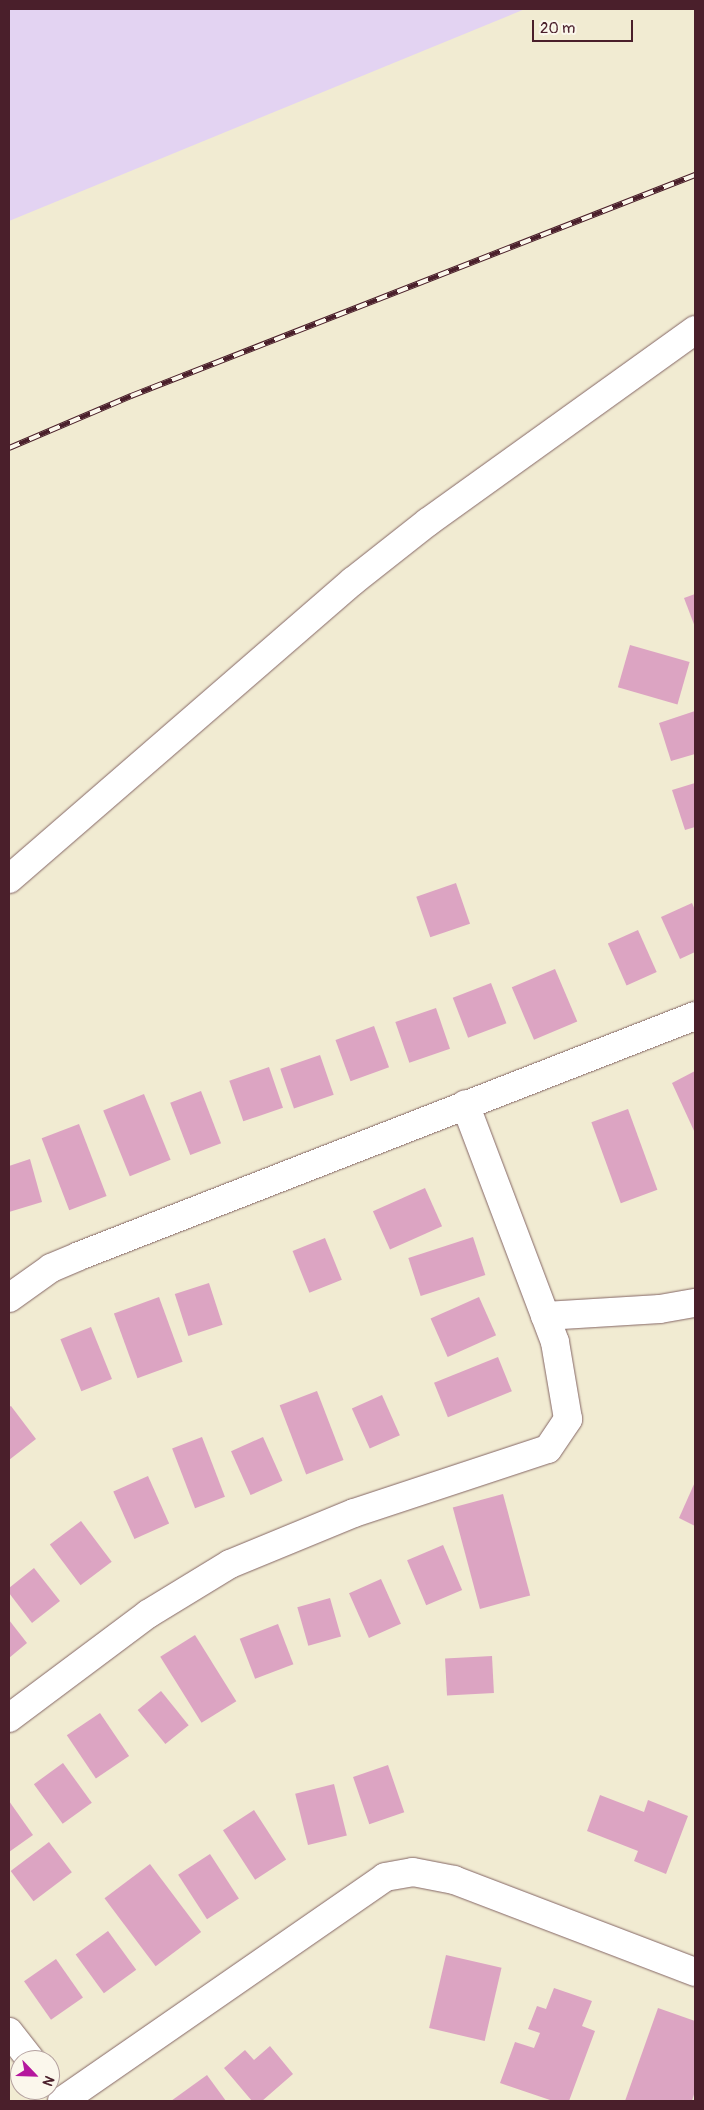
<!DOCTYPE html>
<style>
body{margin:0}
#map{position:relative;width:704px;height:2110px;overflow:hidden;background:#f1ebd2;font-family:Pangolin,sans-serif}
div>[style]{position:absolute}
.built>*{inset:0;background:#e3d3f2}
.building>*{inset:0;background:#dca4c2;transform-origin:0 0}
.roads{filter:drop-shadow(0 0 1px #846665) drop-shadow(0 0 1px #846665)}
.minor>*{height:28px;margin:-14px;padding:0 14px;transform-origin:14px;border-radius:14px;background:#fff}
.rail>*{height:5.5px;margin-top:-2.75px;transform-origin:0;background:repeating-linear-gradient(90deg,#fbf7ec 0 11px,#4a1f2b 0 22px);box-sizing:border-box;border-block:1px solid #4a1f2b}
span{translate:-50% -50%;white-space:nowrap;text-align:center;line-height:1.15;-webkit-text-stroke:5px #fbf7ec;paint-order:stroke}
.frame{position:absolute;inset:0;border:10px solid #4a1f2b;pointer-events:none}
.north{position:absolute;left:10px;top:2050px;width:50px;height:50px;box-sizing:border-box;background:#fbf7ec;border:1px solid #b4a19f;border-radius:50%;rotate:114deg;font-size:14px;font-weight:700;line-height:20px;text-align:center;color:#4a1f2b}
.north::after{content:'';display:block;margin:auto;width:18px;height:22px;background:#b5179e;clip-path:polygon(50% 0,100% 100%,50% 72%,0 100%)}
.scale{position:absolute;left:532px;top:20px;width:101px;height:22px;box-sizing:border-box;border:2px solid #4a1f2b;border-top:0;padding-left:6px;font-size:15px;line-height:18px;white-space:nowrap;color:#4a1f2b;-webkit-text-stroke:4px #fbf7ec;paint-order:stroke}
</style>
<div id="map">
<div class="built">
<i style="clip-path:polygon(9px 9px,525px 9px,9px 221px)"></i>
</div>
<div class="building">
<i style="clip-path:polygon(695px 594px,695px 627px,684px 598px)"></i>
<i style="left:630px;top:645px;width:62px;height:44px;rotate:16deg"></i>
<i style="clip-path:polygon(695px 711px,695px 754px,671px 761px,659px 723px)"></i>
<i style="clip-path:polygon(695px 783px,695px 827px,685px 830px,672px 790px)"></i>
<i style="left:456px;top:883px;width:43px;height:42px;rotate:71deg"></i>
<i style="clip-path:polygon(692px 903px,695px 910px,695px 952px,680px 959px,661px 917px)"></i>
<i style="left:638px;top:930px;width:46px;height:33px;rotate:66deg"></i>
<i style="left:555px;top:969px;width:57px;height:47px;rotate:67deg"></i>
<i style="left:491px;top:983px;width:43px;height:41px;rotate:69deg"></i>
<i style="left:436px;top:1008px;width:43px;height:43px;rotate:71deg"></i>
<i style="left:374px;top:1026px;width:44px;height:41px;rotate:70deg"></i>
<i style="left:320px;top:1055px;width:42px;height:42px;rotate:71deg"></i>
<i style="left:269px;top:1067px;width:43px;height:42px;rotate:71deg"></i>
<i style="clip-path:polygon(695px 1071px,695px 1133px,672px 1083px)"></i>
<i style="left:201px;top:1091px;width:56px;height:33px;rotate:69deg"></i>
<i style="left:144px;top:1094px;width:71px;height:44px;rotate:68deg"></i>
<i style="left:628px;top:1109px;width:86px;height:39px;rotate:70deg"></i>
<i style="left:79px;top:1124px;width:77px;height:40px;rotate:69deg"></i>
<i style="clip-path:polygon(30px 1159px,42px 1202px,9px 1212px,9px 1166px)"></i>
<i style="left:425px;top:1188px;width:42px;height:57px;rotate:66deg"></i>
<i style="left:473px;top:1237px;width:40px;height:68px;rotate:72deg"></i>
<i style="left:325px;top:1238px;width:45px;height:35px;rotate:68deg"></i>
<i style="left:209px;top:1283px;width:44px;height:36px;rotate:72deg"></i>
<i style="left:159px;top:1297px;width:69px;height:48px;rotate:70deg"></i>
<i style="left:479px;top:1297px;width:42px;height:53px;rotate:66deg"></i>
<i style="left:91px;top:1327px;width:56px;height:33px;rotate:68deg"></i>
<i style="left:498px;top:1357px;width:37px;height:69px;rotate:68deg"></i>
<i style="left:317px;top:1391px;width:74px;height:40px;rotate:69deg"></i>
<i style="left:382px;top:1395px;width:44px;height:33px;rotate:66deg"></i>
<i style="clip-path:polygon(11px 1406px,36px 1439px,9px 1460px,9px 1407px)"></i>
<i style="left:202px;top:1437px;width:64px;height:32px;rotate:69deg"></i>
<i style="left:263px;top:1437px;width:48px;height:35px;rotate:66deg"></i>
<i style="left:148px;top:1476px;width:52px;height:38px;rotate:66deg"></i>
<i style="clip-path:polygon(695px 1482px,695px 1526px,679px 1518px)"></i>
<i style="left:503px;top:1494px;width:105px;height:52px;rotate:75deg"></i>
<i style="left:81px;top:1521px;width:51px;height:39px;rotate:53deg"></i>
<i style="left:443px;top:1545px;width:49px;height:39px;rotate:67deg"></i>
<i style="clip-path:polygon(34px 1568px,60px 1601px,32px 1623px,9px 1593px,9px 1588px)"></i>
<i style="left:381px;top:1579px;width:49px;height:35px;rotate:66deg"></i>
<i style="left:330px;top:1598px;width:40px;height:34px;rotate:74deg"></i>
<i style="clip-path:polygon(9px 1620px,27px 1643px,9px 1658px)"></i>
<i style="left:278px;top:1624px;width:43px;height:41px;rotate:69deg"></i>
<i style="left:195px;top:1635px;width:78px;height:41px;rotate:58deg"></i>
<i style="left:492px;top:1656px;width:37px;height:47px;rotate:87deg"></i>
<i style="left:161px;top:1691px;width:44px;height:30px;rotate:51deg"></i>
<i style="left:100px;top:1713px;width:52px;height:40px;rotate:56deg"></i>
<i style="left:63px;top:1763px;width:49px;height:36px;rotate:54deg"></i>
<i style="left:388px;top:1765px;width:50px;height:37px;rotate:71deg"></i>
<i style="left:334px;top:1784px;width:53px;height:40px;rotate:76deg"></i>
<i style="clip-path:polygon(600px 1795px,644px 1812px,648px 1800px,688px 1816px,666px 1874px,634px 1861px,638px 1851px,587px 1831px)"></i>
<i style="clip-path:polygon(9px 1801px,33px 1835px,9px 1852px)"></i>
<i style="left:254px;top:1810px;width:59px;height:37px;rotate:57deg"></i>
<i style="left:49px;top:1842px;width:38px;height:48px;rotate:53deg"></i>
<i style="left:210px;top:1854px;width:53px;height:38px;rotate:57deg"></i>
<i style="left:150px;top:1864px;width:85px;height:57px;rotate:53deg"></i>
<i style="left:108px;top:1931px;width:48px;height:40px;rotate:54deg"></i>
<i style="left:446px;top:1955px;width:57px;height:75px;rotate:13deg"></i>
<i style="left:56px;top:1959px;width:47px;height:39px;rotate:55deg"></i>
<i style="clip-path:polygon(554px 1988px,592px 2001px,582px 2026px,595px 2031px,569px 2101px,553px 2101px,500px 2083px,515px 2042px,534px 2048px,540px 2033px,528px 2029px,537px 2006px,546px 2009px)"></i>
<i style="clip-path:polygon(658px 2008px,695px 2021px,695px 2091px,692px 2101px,625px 2101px)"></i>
<i style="clip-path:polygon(270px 2046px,293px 2074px,262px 2101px,252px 2101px,224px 2068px,245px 2050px,254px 2060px)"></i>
<i style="clip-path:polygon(207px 2075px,226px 2101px,171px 2101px)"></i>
</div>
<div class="roads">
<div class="minor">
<i style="left:9px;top:879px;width:455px;rotate:-40.9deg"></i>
<i style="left:353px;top:581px;width:95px;rotate:-38.2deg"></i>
<i style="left:428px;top:522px;width:329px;rotate:-35.7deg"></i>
<i style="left:9px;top:1298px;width:52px;rotate:-35.5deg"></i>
<i style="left:51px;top:1268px;width:30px;rotate:-23deg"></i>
<i style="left:79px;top:1256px;width:661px;rotate:-21.29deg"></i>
<i style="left:545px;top:1316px;width:115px;rotate:-3.5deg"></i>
<i style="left:660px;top:1309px;width:36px;rotate:-10deg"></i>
<i style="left:9px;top:1718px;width:174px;rotate:-36.8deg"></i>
<i style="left:148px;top:1614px;width:96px;rotate:-31.4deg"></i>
<i style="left:230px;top:1564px;width:134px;rotate:-22.4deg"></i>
<i style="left:354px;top:1513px;width:204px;rotate:-18.3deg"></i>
<i style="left:548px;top:1449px;width:36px;rotate:-56deg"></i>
<i style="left:568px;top:1419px;width:78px;rotate:-99.6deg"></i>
<i style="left:555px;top:1342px;width:254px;rotate:-110.7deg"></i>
<i style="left:9px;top:2032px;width:36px;rotate:52deg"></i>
<i style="left:62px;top:2101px;width:393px;rotate:-34.7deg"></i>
<i style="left:385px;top:1877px;width:28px;rotate:-10deg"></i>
<i style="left:413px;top:1872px;width:42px;rotate:11deg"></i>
<i style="left:454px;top:1880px;width:258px;rotate:20.9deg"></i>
</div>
</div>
<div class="rail">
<i style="left:9px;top:448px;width:133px;rotate:-23.1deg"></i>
<i style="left:131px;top:396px;width:606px;rotate:-21.4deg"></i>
</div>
<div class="frame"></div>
<div class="north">N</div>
<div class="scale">20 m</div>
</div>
